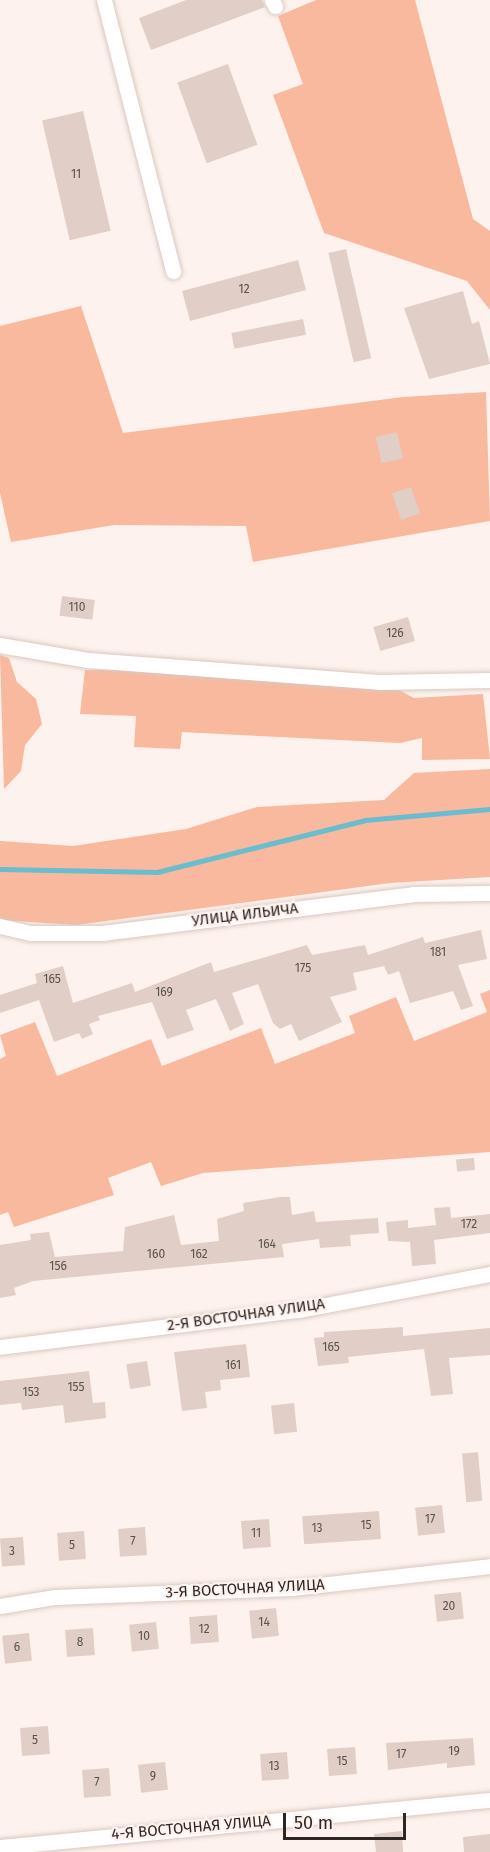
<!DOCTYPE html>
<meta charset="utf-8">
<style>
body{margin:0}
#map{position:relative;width:490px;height:1852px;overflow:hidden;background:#fdf2ed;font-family:"Fira Sans",sans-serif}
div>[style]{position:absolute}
.green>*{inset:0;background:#f8b99e}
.stream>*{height:5px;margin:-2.5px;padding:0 2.5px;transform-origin:2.5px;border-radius:2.5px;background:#69bdce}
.building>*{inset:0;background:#e1cec7;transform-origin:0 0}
.roads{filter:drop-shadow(0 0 2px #dac8c0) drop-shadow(0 0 2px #dac8c0)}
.minor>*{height:15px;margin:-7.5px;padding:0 7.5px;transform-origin:7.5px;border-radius:7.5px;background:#fff}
span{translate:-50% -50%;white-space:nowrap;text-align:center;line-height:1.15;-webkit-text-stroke:4.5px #fdf2ed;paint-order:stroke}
.number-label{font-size:12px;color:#5a504c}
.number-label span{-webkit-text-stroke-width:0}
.street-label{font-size:15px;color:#2d2623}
.scale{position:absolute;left:283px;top:1813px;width:123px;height:27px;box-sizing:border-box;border:3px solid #2d2623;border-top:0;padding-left:8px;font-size:18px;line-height:21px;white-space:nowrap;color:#2d2623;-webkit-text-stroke:4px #fdf2ed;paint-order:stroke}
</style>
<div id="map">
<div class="green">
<i style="clip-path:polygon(316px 0,415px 0,473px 219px,490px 231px,490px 310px,467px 281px,324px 233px,273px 95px,303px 84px,278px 16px)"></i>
<i style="clip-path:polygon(81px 306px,123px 433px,403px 397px,486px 392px,490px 521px,253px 562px,246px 526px,114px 525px,11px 542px,0 493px,0 326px)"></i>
<i style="clip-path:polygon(0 655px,9px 658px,17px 682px,36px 699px,42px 724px,25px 745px,21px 771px,4px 789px)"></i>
<i style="clip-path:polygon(85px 670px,257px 670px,393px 687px,414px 698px,483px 694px,490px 759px,422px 760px,422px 738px,400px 743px,182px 732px,180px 749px,134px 747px,136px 716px,80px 714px)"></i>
<i style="clip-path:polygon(490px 769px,490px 877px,390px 883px,76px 925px,0 920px,0 841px,73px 846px,186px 829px,257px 807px,384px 800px,414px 773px)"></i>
<i style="clip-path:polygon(490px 990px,490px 1152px,203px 1173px,161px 1186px,151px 1162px,108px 1178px,114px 1195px,14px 1227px,8px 1212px,0 1215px,0 1059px,6px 1056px,0 1035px,35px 1022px,57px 1076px,151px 1039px,162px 1066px,261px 1028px,275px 1064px,355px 1033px,349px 1016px,396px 997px,414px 1041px,487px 1012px,480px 994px)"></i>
</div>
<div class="stream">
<i style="left:0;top:869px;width:157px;rotate:1.1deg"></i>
<i style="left:157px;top:872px;width:214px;rotate:-14deg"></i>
<i style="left:365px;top:820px;width:125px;rotate:-5deg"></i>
</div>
<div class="building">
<i style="clip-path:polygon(186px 0,262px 0,265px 7px,151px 50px,139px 18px)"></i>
<i style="left:228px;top:64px;width:86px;height:54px;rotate:70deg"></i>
<i style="left:83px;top:111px;width:123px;height:42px;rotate:77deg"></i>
<i style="left:346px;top:249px;width:112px;height:18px;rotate:77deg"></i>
<i style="left:298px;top:260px;width:31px;height:120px;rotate:75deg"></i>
<i style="clip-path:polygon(463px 291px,472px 324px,479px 321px,490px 364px,429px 379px,404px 308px)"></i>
<i style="left:303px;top:319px;width:16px;height:73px;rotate:79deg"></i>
<i style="left:397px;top:432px;width:27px;height:22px;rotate:77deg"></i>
<i style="left:411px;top:487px;width:28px;height:20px;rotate:71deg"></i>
<i style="left:62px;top:596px;width:33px;height:20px;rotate:7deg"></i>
<i style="left:408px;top:617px;width:25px;height:36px;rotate:74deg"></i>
<i style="clip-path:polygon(481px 930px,487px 959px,458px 965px,473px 1006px,461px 1010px,453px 991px,410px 1003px,399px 971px,388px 975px,384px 966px,353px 973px,357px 990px,330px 997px,342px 1022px,299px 1041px,291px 1024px,280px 1029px,273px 1023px,258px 984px,232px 993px,244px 1024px,230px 1031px,216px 999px,186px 1010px,194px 1030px,167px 1039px,152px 1002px,98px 1016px,100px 1020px,89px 1024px,93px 1034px,82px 1039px,79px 1033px,54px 1042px,39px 1000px,0 1013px,0 995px,37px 983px,35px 974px,63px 966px,73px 1003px,132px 983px,135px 992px,211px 962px,214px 972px,307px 945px,312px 955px,365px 945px,368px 955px,423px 937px,425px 943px)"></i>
<i style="left:474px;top:1158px;width:12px;height:18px;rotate:85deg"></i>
<i style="clip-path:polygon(280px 1197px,290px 1197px,292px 1215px,314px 1211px,316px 1222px,378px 1218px,379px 1233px,350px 1235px,351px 1246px,320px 1248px,319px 1239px,282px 1244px,284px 1257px,33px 1281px,14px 1288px,16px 1295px,0 1298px,0 1245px,31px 1240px,30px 1234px,49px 1232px,55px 1257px,123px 1251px,125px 1227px,174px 1215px,181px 1245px,219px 1241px,217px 1219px,244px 1211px,243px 1203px)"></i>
<i style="clip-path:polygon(450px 1207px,451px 1218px,490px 1214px,490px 1233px,434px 1240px,436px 1264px,412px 1266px,410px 1242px,388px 1241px,386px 1222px,408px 1220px,408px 1228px,436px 1225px,434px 1208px)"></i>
<i style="clip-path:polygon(403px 1327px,403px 1336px,490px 1328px,490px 1355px,449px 1358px,453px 1394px,431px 1396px,424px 1349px,348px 1357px,349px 1363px,318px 1366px,314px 1338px,324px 1337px,324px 1332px)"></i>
<i style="clip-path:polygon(246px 1344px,250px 1377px,220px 1380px,221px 1390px,205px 1392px,207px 1408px,182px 1411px,174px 1352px)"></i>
<i style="left:147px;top:1361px;width:25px;height:21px;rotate:81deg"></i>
<i style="clip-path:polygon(89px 1371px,93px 1403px,105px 1402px,106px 1418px,65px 1423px,63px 1405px,22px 1410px,21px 1403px,0 1405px,0 1381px)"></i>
<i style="left:294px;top:1403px;width:29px;height:23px;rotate:84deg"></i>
<i style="left:478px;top:1452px;width:49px;height:16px;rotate:85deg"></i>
<i style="left:442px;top:1505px;width:28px;height:27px;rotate:84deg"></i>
<i style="left:379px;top:1511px;width:28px;height:77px;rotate:86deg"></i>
<i style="left:269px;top:1519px;width:28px;height:28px;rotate:86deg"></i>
<i style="left:145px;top:1527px;width:28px;height:27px;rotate:86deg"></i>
<i style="left:84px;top:1531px;width:28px;height:27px;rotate:86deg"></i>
<i style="left:23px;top:1537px;width:28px;height:23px;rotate:86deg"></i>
<i style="left:461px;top:1592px;width:27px;height:27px;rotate:84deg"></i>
<i style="left:276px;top:1608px;width:28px;height:27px;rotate:84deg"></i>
<i style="left:217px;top:1615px;width:27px;height:28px;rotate:86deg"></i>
<i style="left:156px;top:1622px;width:27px;height:27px;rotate:84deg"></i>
<i style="left:93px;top:1628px;width:27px;height:28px;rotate:86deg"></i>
<i style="left:29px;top:1633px;width:28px;height:27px;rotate:84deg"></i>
<i style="left:48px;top:1726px;width:28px;height:28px;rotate:86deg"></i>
<i style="clip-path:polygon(473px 1738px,475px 1765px,447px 1768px,447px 1763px,388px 1770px,386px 1743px)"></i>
<i style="left:355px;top:1747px;width:27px;height:28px;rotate:86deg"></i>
<i style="left:287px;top:1752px;width:27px;height:27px;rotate:86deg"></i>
<i style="left:165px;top:1762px;width:28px;height:27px;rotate:84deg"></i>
<i style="left:109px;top:1768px;width:28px;height:27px;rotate:86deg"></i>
<i style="clip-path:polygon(402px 1831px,403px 1852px,376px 1852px,374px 1834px)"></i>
<i style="clip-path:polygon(490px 1834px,490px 1852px,464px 1852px,463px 1837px)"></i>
</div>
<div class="roads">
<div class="minor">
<i style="left:104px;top:0;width:280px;rotate:75.7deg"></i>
<i style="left:272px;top:0;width:7px;rotate:63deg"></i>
<i style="left:0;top:645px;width:89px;rotate:9.7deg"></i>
<i style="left:88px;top:660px;width:292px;rotate:4.3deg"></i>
<i style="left:379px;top:682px;width:111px;rotate:-1deg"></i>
<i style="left:0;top:926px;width:32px;rotate:13deg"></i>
<i style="left:31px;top:933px;width:71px"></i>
<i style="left:102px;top:933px;width:313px;rotate:-7.1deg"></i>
<i style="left:413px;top:894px;width:77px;rotate:-0.7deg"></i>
<i style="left:0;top:1347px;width:301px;rotate:-7.1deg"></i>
<i style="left:299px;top:1310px;width:194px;rotate:-10.7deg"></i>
<i style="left:0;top:1606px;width:56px;rotate:-9.3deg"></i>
<i style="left:55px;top:1597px;width:237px;rotate:-2.2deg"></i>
<i style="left:292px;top:1588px;width:199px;rotate:-6.3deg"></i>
<i style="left:0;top:1847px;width:492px;rotate:-5.5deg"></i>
</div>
</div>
<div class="number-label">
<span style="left:76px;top:175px">11</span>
<span style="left:244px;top:290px">12</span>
<span style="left:77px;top:608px">110</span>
<span style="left:395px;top:634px">126</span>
<span style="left:438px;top:953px">181</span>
<span style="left:303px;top:969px">175</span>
<span style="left:52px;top:980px">165</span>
<span style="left:164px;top:993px">169</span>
<span style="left:469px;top:1225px">172</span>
<span style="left:267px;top:1245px">164</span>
<span style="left:156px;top:1255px">160</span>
<span style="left:199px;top:1255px">162</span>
<span style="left:58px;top:1267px">156</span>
<span style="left:331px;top:1348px">165</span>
<span style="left:233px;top:1366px">161</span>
<span style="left:76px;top:1388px">155</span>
<span style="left:31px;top:1393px">153</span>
<span style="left:430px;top:1520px">17</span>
<span style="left:366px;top:1526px">15</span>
<span style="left:317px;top:1529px">13</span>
<span style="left:256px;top:1534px">11</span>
<span style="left:133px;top:1542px">7</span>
<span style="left:72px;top:1546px">5</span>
<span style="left:12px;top:1552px">3</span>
<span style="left:449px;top:1607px">20</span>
<span style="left:264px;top:1623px">14</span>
<span style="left:204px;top:1630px">12</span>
<span style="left:144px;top:1637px">10</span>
<span style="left:80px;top:1643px">8</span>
<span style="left:17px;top:1648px">6</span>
<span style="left:35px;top:1741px">5</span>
<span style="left:454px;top:1752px">19</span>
<span style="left:401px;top:1755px">17</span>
<span style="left:342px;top:1762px">15</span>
<span style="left:274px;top:1767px">13</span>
<span style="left:153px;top:1777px">9</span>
<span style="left:97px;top:1783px">7</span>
</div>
<div class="street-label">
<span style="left:245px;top:915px;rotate:-7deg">УЛИЦА ИЛЬИЧА</span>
<span style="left:246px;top:1315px;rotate:-8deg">2-Я ВОСТОЧНАЯ УЛИЦА</span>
<span style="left:245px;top:1589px;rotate:-3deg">3-Я ВОСТОЧНАЯ УЛИЦА</span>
<span style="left:191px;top:1828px;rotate:-5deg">4-Я ВОСТОЧНАЯ УЛИЦА</span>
</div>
<div class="scale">50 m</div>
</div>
